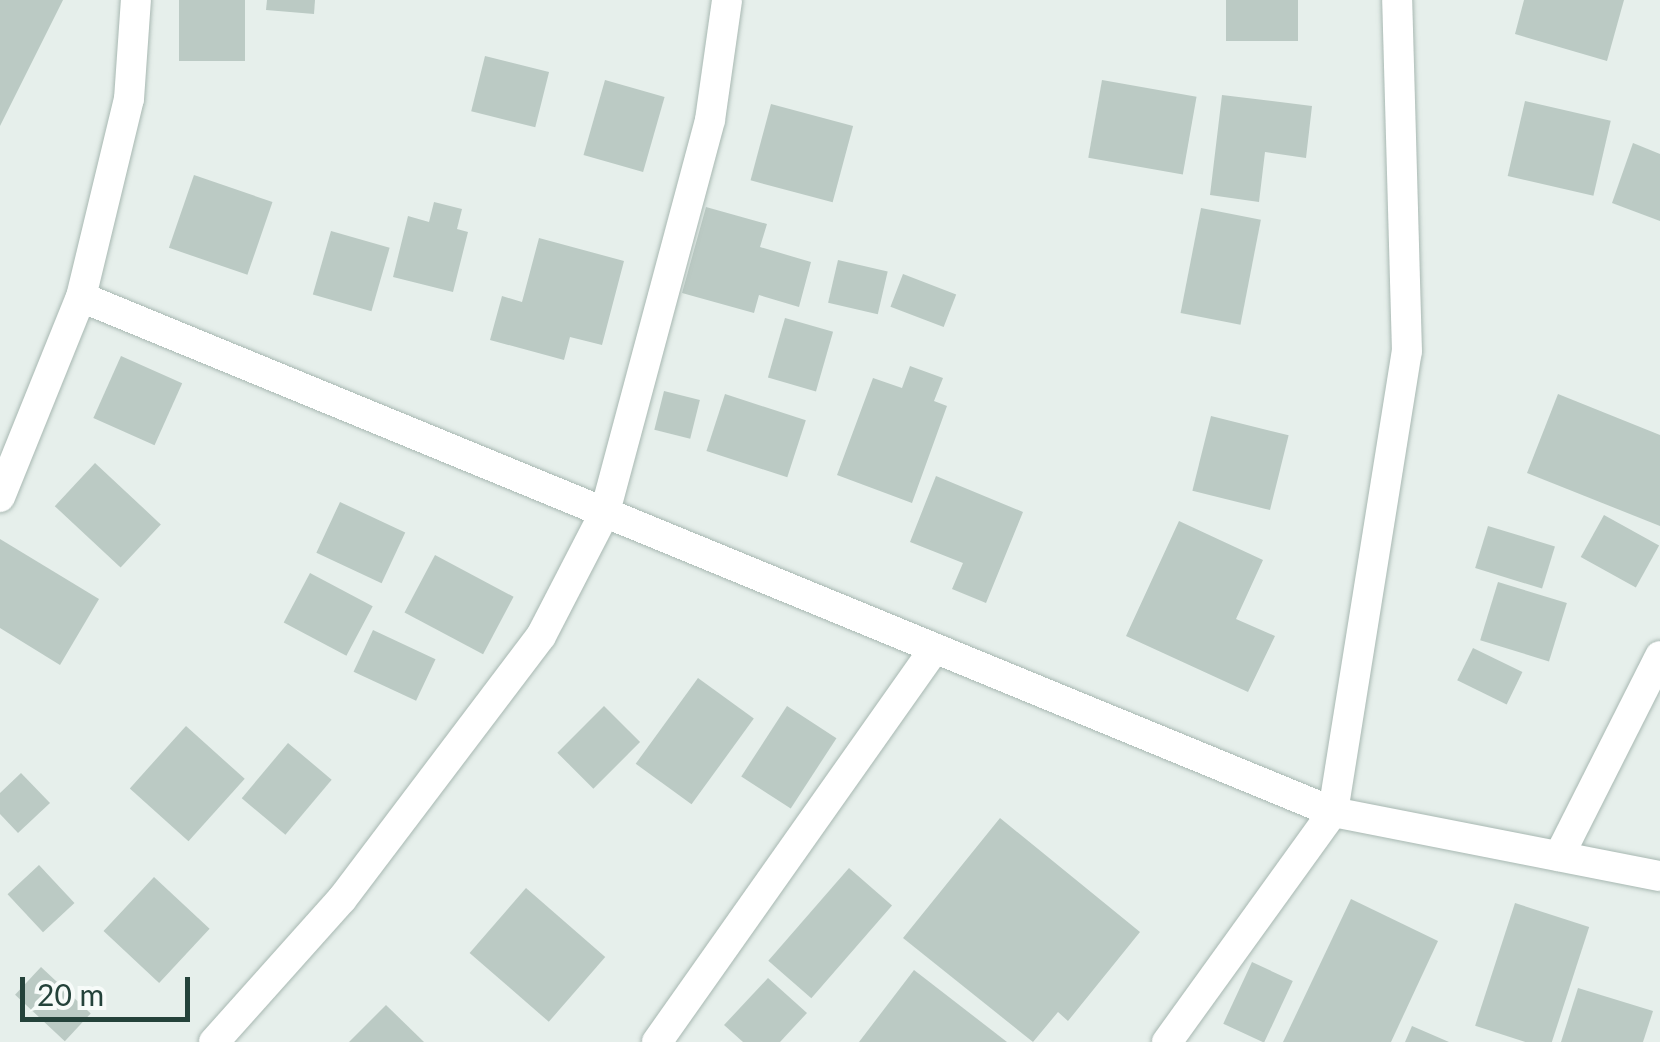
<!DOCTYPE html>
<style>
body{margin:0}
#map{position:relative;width:1660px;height:1042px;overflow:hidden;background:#e6efeb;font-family:Lato,sans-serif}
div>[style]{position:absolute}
.building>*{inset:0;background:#bbcac4;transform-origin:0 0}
.roads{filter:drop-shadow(0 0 2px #a8b8b2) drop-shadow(0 0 2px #a8b8b2)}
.minor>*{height:30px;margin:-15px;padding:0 15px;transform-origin:15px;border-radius:15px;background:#fff}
span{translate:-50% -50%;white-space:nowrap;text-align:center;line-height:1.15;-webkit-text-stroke:9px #f7fbf9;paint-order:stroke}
.scale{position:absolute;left:20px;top:977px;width:170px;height:45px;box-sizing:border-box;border:5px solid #24423a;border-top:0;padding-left:12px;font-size:30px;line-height:35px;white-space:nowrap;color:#24423a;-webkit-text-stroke:8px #f7fbf9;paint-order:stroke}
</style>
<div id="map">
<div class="building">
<i style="clip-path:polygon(0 0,63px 0,0 126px)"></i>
<i style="left:179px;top:0;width:66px;height:61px"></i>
<i style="clip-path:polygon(267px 0,315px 0,314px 14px,266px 10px)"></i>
<i style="left:1226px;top:0;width:72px;height:41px"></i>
<i style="clip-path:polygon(1524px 0,1624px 0,1607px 61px,1515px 34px)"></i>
<i style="left:485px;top:56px;width:66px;height:57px;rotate:14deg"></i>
<i style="left:605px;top:80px;width:62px;height:78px;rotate:16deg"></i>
<i style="left:1102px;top:80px;width:96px;height:79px;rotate:10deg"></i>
<i style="clip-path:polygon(1222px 95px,1312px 106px,1306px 158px,1265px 152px,1259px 202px,1210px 195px)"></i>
<i style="left:1525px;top:101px;width:88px;height:77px;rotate:13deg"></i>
<i style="left:771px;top:104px;width:85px;height:79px;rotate:15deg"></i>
<i style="clip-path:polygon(1633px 143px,1660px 154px,1660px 221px,1612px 203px)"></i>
<i style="left:194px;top:175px;width:83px;height:77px;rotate:19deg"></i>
<i style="clip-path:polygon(434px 202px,462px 209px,457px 229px,468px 232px,453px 292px,393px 277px,408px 216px,429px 222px)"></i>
<i style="clip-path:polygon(706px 207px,767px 224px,760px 247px,811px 262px,799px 307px,759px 295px,754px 313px,682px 293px)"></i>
<i style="left:1201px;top:208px;width:61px;height:107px;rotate:11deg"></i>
<i style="left:331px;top:231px;width:61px;height:66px;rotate:16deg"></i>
<i style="clip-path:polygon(539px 238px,624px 261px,602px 345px,570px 337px,564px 360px,490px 340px,502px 296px,522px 302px)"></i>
<i style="left:838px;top:260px;width:51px;height:44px;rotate:13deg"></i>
<i style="left:903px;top:274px;width:57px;height:35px;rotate:21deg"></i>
<i style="left:785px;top:318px;width:50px;height:62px;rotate:16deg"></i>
<i style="left:121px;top:356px;width:67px;height:68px;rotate:24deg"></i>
<i style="clip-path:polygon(910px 366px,943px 378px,934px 401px,947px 406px,912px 503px,837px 475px,873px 378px,902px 388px)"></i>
<i style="left:664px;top:391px;width:37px;height:40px;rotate:14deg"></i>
<i style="left:725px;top:394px;width:85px;height:60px;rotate:18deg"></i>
<i style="clip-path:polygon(1558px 394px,1660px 435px,1660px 526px,1527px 473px)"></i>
<i style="left:1211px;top:416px;width:80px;height:77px;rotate:14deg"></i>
<i style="left:95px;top:463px;width:90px;height:59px;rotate:43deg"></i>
<i style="clip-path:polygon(936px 476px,1023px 512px,986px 603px,952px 589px,963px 563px,910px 542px)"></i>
<i style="left:340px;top:502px;width:72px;height:56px;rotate:25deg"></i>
<i style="left:1604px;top:515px;width:63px;height:48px;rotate:29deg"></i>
<i style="clip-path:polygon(1179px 521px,1263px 560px,1236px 619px,1275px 636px,1248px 692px,1126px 636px)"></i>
<i style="left:1488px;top:526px;width:70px;height:44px;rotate:17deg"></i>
<i style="clip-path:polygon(0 539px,99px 599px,60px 665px,0 628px)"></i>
<i style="left:435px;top:555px;width:89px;height:65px;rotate:28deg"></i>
<i style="left:310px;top:573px;width:71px;height:56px;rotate:28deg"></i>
<i style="left:1498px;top:582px;width:72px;height:61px;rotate:17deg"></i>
<i style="left:373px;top:630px;width:69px;height:46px;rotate:25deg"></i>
<i style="left:1473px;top:648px;width:55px;height:36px;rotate:26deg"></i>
<i style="left:698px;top:678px;width:69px;height:106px;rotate:36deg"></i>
<i style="left:604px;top:706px;width:51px;height:66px;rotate:45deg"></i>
<i style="left:787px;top:706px;width:59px;height:84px;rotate:33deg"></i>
<i style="left:186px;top:726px;width:79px;height:84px;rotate:42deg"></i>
<i style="left:288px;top:743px;width:57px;height:72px;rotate:40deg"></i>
<i style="clip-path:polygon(21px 773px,50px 803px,18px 833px,0 814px,0 793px)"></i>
<i style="clip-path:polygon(1000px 818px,1140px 932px,1068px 1021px,1058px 1012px,1033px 1042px,903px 938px)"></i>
<i style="left:39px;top:865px;width:52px;height:43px;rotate:47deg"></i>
<i style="left:849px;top:868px;width:57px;height:123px;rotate:41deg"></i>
<i style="left:154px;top:877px;width:76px;height:74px;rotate:43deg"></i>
<i style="left:526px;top:888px;width:105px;height:86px;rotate:41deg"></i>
<i style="clip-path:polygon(1351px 899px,1438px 941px,1391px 1042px,1283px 1042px)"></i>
<i style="left:1515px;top:903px;width:78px;height:129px;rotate:18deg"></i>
<i style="left:1252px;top:962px;width:45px;height:68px;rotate:25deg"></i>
<i style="left:41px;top:967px;width:68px;height:38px;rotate:43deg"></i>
<i style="clip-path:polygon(914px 970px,1007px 1042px,859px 1042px)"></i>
<i style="clip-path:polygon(768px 978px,807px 1013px,780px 1042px,743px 1042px,724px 1025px)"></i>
<i style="clip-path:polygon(1578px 988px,1653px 1011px,1643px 1042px,1561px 1042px)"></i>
<i style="clip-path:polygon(386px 1005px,424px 1042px,349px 1042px)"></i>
<i style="clip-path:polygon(1412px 1026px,1449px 1042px,1405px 1042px)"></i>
</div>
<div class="roads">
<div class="minor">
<i style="left:81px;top:297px;width:1354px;rotate:22.36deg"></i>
<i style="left:1333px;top:812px;width:333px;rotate:11.1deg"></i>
<i style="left:0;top:497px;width:216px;rotate:-68deg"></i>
<i style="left:81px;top:297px;width:204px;rotate:-76.4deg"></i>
<i style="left:129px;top:99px;width:99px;rotate:-86deg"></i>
<i style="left:1559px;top:856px;width:224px;rotate:-63.2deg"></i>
<i style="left:214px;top:1042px;width:192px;rotate:-48.2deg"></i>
<i style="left:342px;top:899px;width:330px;rotate:-52.9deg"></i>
<i style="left:541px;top:636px;width:140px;rotate:-62.7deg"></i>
<i style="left:605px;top:512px;width:406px;rotate:-75deg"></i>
<i style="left:710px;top:120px;width:121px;rotate:-81.9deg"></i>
<i style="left:657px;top:1042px;width:475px;rotate:-54.8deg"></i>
<i style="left:1167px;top:1042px;width:284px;rotate:-54.2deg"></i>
<i style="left:1333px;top:812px;width:466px;rotate:-80.9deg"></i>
<i style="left:1407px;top:352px;width:352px;rotate:-91.6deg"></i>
</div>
</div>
<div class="scale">20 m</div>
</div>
